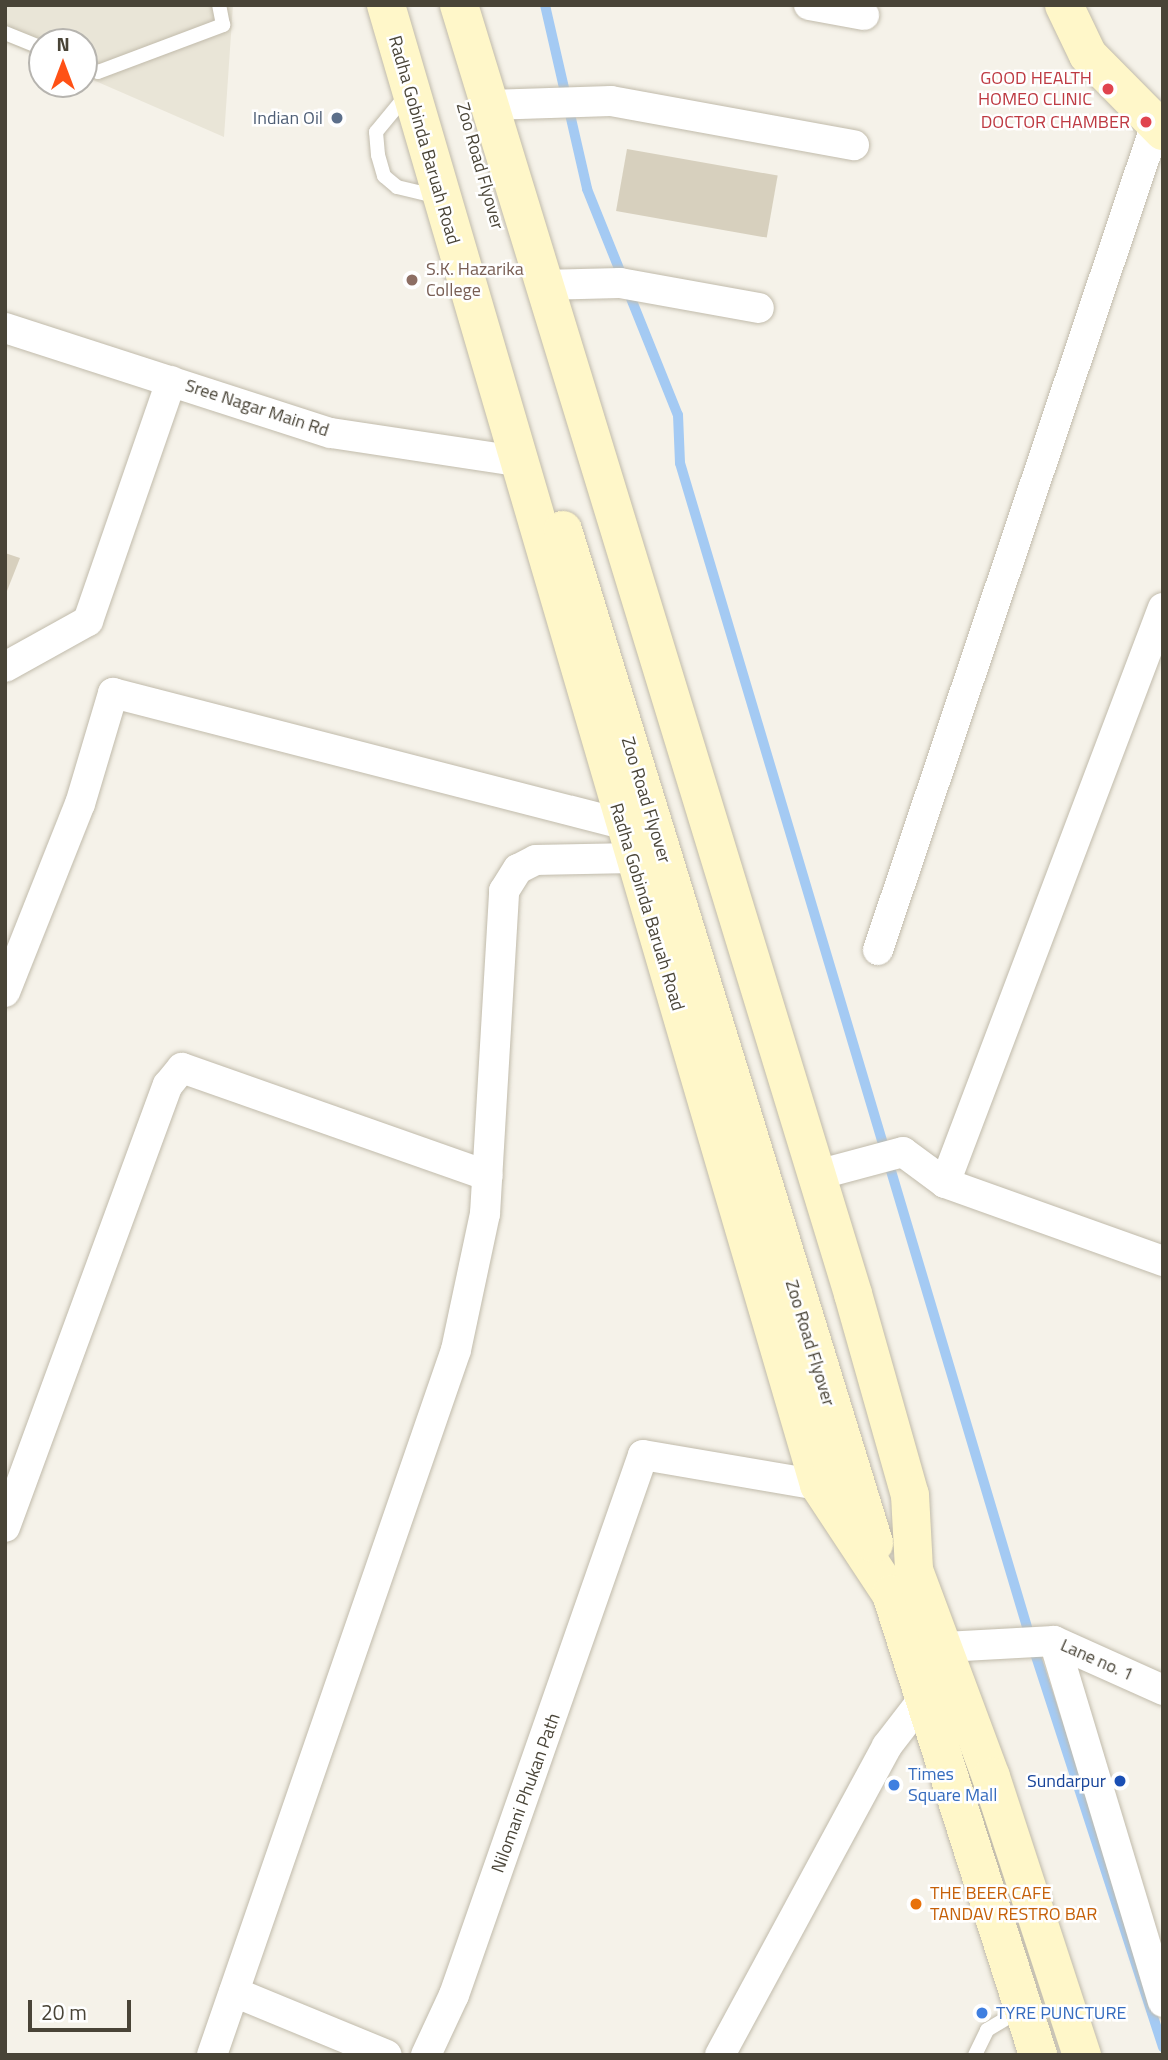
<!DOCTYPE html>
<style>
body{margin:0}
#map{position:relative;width:1168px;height:2060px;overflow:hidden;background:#f5f2e9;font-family:"Titillium Web",sans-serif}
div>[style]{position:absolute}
.residential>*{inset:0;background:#e9e5d7}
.stream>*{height:10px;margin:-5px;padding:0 5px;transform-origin:5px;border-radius:5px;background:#a4caf3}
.building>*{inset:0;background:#d7d0be;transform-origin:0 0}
.roads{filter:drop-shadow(0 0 2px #c1bbab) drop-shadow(0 0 2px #c1bbab)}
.lane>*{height:14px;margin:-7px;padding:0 7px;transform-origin:7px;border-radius:7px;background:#fff}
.street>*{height:30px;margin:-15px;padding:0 15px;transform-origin:15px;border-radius:15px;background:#fff}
.secondary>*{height:38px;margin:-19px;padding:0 19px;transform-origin:19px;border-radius:19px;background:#fff7c9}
.dots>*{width:19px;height:19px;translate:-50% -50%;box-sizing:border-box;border:4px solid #fff;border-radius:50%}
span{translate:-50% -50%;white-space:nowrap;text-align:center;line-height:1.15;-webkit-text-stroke:5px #fff;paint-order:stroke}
.health-label{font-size:18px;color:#be3a42}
.right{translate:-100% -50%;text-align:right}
.service-label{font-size:18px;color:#4e5e75}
.street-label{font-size:18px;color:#494437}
.education-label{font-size:18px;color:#785e54}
.left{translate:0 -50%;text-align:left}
.shop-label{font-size:18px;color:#366cbe}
.transit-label{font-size:18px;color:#164399}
.food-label{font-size:18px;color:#c56008}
.frame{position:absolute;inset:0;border:7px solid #494437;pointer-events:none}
.north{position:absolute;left:28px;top:28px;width:70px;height:70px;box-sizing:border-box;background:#fff;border:2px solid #b6b4af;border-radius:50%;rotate:0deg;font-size:19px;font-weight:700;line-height:28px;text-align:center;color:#494437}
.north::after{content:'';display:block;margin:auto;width:24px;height:32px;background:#ff5116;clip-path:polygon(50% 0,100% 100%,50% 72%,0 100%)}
.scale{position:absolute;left:28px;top:2000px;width:103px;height:32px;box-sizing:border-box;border:4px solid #494437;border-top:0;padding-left:9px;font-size:21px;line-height:24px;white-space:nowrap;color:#494437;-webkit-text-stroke:5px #fff;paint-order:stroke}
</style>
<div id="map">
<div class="residential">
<i style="clip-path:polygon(5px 5px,233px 5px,224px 137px,84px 76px,84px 42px,42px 42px,42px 58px,5px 42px)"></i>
</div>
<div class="stream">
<i style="left:545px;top:5px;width:189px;rotate:77.1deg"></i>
<i style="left:587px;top:189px;width:244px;rotate:68.1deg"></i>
<i style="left:678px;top:415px;width:48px;rotate:87.6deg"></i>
<i style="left:680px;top:463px;width:1232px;rotate:73.4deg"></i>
<i style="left:1032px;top:1644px;width:424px;rotate:72deg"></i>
</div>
<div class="building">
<i style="left:627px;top:149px;width:153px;height:63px;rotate:10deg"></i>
<i style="clip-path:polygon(5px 553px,20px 558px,5px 596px)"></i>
</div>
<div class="roads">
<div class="lane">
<i style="left:5px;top:33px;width:40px;rotate:22deg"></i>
<i style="left:84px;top:66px;width:15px;rotate:23deg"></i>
<i style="left:98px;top:72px;width:134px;rotate:-20.6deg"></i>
<i style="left:223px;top:25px;width:20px;rotate:-101deg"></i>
<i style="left:409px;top:92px;width:52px;rotate:129.5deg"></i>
<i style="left:376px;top:132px;width:23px;rotate:85deg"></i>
<i style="left:378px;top:155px;width:22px;rotate:74deg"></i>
<i style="left:384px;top:176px;width:17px;rotate:40deg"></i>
<i style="left:397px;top:187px;width:43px;rotate:13.4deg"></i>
<i style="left:975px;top:2055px;width:28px;rotate:-64deg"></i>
<i style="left:987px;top:2030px;width:41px;rotate:-31deg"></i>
</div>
<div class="street">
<i style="left:809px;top:5px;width:56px;rotate:10.3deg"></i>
<i style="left:489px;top:105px;width:122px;rotate:-1.9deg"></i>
<i style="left:611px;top:101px;width:247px;rotate:10.3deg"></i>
<i style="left:542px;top:285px;width:78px;rotate:-1.5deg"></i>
<i style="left:620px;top:283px;width:141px;rotate:10.2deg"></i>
<i style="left:5px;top:328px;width:342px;rotate:17.9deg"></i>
<i style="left:331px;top:433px;width:187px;rotate:8.6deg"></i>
<i style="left:5px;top:667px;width:95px;rotate:-29deg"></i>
<i style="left:88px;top:621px;width:254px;rotate:-70.9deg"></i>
<i style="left:878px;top:950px;width:872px;rotate:-71.4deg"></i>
<i style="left:5px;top:992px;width:202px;rotate:-68.3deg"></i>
<i style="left:80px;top:804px;width:116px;rotate:-73.4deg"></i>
<i style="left:113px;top:693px;width:526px;rotate:14.43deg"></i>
<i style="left:817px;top:1175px;width:89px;rotate:-15deg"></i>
<i style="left:903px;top:1152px;width:52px;rotate:36.4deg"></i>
<i style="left:945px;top:1183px;width:232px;rotate:19.7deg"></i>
<i style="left:945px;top:1183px;width:615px;rotate:-69.24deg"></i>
<i style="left:5px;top:1527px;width:471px;rotate:-69.8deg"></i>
<i style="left:168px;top:1085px;width:22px;rotate:-51deg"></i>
<i style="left:182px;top:1068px;width:324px;rotate:19.4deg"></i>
<i style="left:1054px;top:1641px;width:377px;rotate:73.2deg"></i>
<i style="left:945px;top:1647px;width:109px;rotate:-3.2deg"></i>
<i style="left:1054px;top:1641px;width:120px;rotate:24.2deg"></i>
<i style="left:234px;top:1992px;width:165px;rotate:22.4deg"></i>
<i style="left:212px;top:2055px;width:746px;rotate:-70.91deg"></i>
<i style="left:456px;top:1350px;width:139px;rotate:-78deg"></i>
<i style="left:485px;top:1214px;width:324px;rotate:-86.6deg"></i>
<i style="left:504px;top:891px;width:26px;rotate:-58deg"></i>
<i style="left:518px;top:869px;width:20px;rotate:-27deg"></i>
<i style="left:536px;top:860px;width:96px;rotate:-1.2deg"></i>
<i style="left:426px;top:2055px;width:66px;rotate:-65deg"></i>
<i style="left:454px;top:1995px;width:572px;rotate:-70.71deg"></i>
<i style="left:643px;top:1455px;width:179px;rotate:9.7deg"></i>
<i style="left:720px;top:2055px;width:351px;rotate:-61.6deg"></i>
<i style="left:887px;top:1746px;width:66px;rotate:-52.4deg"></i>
</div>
<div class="secondary">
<i style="left:386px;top:5px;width:1542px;rotate:73.69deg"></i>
<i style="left:819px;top:1485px;width:131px;rotate:56.6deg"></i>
<i style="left:891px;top:1594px;width:484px;rotate:72.3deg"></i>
<i style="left:459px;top:5px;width:1348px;rotate:73deg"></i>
<i style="left:853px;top:1294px;width:209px;rotate:74.2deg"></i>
<i style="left:910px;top:1495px;width:75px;rotate:86.9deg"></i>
<i style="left:914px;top:1570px;width:221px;rotate:69.6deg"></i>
<i style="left:991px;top:1777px;width:293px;rotate:71.9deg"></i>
<i style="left:1064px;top:5px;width:55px;rotate:64.4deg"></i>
<i style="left:1088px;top:55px;width:107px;rotate:45.4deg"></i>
<i style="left:563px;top:530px;width:1060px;rotate:72.93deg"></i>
</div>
</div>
<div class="dots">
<i style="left:1108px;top:89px;background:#e0444e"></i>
<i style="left:337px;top:118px;background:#5c6f8a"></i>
<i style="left:1146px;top:122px;background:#e0444e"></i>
<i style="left:412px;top:280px;background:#8d6e63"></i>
<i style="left:1120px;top:1781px;background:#1a4fb4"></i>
<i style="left:894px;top:1785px;background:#3f7fe0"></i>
<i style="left:916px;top:1904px;background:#e8710a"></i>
<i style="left:982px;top:2013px;background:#3f7fe0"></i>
</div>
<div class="health-label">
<span class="right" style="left:1092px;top:89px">GOOD HEALTH<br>HOMEO CLINIC</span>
<span class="right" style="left:1130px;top:122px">DOCTOR CHAMBER</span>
</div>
<div class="service-label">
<span class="right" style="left:323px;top:118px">Indian Oil</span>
</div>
<div class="street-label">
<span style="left:424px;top:140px;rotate:74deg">Radha Gobinda Baruah Road</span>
<span style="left:480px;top:166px;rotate:74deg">Zoo Road Flyover</span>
<span style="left:257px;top:408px;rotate:18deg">Sree Nagar Main Rd</span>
<span style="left:646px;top:800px;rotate:73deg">Zoo Road Flyover</span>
<span style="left:647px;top:907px;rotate:73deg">Radha Gobinda Baruah Road</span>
<span style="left:810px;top:1343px;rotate:73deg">Zoo Road Flyover</span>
<span style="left:1097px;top:1660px;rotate:24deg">Lane no. 1</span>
<span style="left:526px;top:1793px;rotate:-70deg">Nilomani Phukan Path</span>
</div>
<div class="education-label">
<span class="left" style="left:426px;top:280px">S.K. Hazarika<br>College</span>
</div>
<div class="shop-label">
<span class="left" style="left:908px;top:1785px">Times<br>Square Mall</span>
<span class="left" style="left:996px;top:2013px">TYRE PUNCTURE</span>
</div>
<div class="transit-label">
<span class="right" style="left:1106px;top:1781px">Sundarpur</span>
</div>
<div class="food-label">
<span class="left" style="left:930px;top:1904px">THE BEER CAFE<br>TANDAV RESTRO BAR</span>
</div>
<div class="frame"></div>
<div class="north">N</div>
<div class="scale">20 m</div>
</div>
